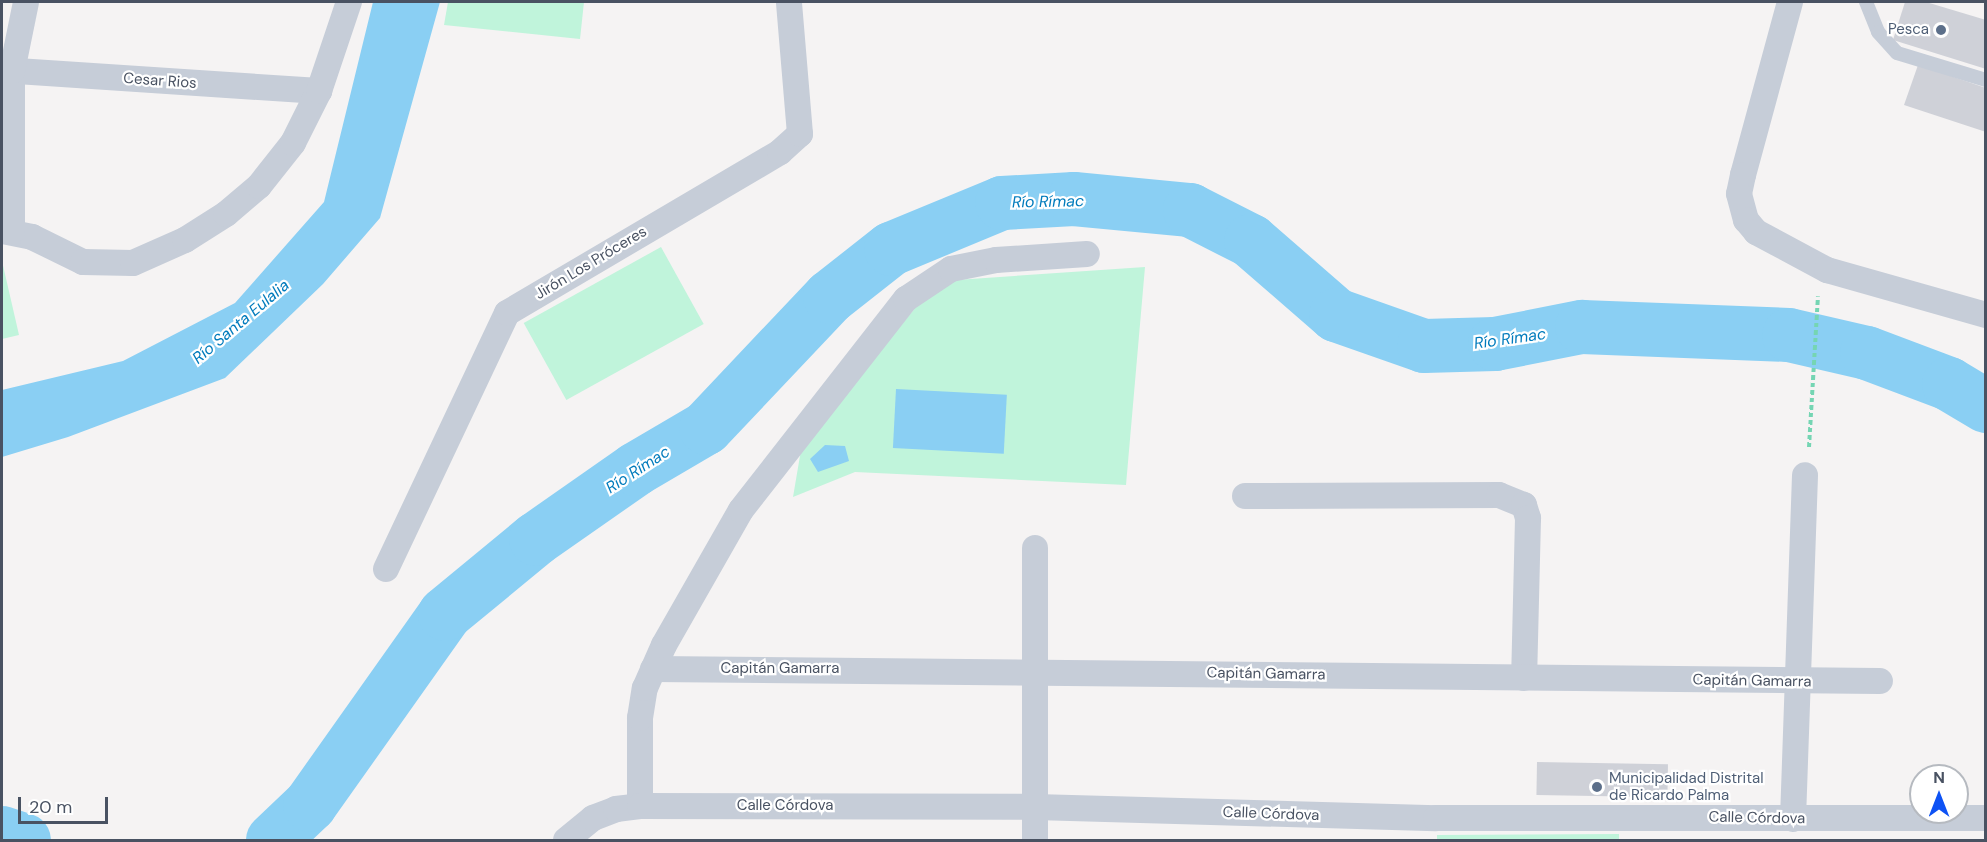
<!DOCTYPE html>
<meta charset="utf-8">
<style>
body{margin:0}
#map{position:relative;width:1987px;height:842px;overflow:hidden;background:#f5f3f3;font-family:"DM Sans",sans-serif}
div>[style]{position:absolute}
.green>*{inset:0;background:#c0f4db;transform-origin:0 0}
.water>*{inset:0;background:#8acff3;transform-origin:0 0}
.river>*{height:54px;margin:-27px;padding:0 27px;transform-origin:27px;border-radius:27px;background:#8acff3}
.building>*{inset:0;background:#cfd1d8;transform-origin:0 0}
.path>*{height:4px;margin-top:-2px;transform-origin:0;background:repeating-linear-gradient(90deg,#75d5b3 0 4.5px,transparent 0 7.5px)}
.service>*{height:14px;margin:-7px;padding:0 7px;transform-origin:7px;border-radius:7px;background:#c6cdd8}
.minor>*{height:26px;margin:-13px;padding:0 13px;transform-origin:13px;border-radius:13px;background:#c6cdd8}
.dots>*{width:16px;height:16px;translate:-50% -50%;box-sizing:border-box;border:3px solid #fff;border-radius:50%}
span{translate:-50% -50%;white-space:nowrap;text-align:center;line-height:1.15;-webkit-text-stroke:4.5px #fff;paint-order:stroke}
.service-label{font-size:15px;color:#4e5e75}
.right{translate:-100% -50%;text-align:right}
.left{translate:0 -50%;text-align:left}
.street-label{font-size:15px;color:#495262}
.water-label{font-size:16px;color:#017bbc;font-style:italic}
.frame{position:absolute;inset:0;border:3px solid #495262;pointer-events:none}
.north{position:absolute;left:1909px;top:764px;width:60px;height:60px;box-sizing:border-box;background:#fff;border:2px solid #b6bac0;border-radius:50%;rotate:0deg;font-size:16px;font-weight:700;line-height:24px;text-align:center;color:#495262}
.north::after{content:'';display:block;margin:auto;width:21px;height:27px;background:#0e52f4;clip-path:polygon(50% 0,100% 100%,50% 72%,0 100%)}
.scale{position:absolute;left:18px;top:797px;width:90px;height:27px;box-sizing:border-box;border:3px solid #495262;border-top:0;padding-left:8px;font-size:18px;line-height:21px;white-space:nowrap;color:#495262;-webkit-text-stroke:4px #fff;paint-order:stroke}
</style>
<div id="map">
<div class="green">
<i style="clip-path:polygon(448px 2px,584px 2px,580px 39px,444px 25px)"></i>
<i style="left:661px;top:247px;width:88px;height:157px;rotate:61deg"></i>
<i style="clip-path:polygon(2px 261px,19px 335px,2px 339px)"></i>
<i style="clip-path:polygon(1145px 267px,1126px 485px,855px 472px,793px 497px,802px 444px,926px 295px,956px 280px)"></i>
<i style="clip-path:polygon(1619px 834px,1619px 840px,1437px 840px,1437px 835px)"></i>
</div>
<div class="water">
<i style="clip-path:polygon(373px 2px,440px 2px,380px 218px,323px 284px,225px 378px,68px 437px,2px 457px,2px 390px,123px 361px,235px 303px,324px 202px)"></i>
<i style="left:896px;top:389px;width:111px;height:59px;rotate:3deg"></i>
<i style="clip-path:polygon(825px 445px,845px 446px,849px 461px,818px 472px,810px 459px)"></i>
</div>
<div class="river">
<i style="left:2px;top:833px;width:23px;rotate:18deg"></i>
<i style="left:273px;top:840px;width:51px;rotate:-43.4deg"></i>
<i style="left:310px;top:805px;width:234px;rotate:-54.7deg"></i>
<i style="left:445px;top:614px;width:118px;rotate:-39.5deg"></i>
<i style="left:536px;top:539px;width:122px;rotate:-35deg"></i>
<i style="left:636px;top:469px;width:81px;rotate:-30.4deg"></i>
<i style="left:706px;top:428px;width:180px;rotate:-46.6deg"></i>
<i style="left:830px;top:297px;width:78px;rotate:-38.2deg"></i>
<i style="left:891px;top:249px;width:120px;rotate:-22.5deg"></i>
<i style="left:1002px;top:203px;width:72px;rotate:-3.2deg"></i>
<i style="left:1074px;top:199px;width:117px;rotate:5.4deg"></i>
<i style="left:1190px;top:210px;width:68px;rotate:26.9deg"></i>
<i style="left:1251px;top:241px;width:113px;rotate:41deg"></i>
<i style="left:1336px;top:315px;width:93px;rotate:19.4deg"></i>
<i style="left:1424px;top:346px;width:71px;rotate:-1.6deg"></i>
<i style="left:1495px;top:344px;width:89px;rotate:-11.1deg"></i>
<i style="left:1582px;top:327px;width:207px;rotate:2.2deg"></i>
<i style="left:1789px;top:335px;width:80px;rotate:13deg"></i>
<i style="left:1867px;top:353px;width:88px;rotate:20.7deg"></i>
<i style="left:1949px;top:384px;width:43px;rotate:30.7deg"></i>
</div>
<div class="building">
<i style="clip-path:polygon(1905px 2px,1926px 2px,1986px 20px,1986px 69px,1893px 40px)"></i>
<i style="clip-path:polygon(1918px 65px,1986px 88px,1986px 132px,1904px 105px)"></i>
<i style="left:1537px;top:762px;width:131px;height:33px;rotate:1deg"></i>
</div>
<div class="path">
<i style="left:1809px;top:447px;width:151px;rotate:-86.6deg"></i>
</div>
<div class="service">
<i style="left:1866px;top:2px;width:32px;rotate:68deg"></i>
<i style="left:1878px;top:32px;width:28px;rotate:48deg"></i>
<i style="left:1897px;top:53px;width:93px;rotate:16.9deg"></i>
</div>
<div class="minor">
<i style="left:1790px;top:2px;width:179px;rotate:105.2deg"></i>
<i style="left:1743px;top:175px;width:19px;rotate:102deg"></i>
<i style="left:1739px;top:194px;width:27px;rotate:75deg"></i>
<i style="left:1746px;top:220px;width:16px;rotate:50deg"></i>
<i style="left:1756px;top:232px;width:81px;rotate:28.2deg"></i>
<i style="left:1827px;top:270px;width:165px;rotate:15.8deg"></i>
<i style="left:2px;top:70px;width:318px;rotate:3.8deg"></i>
<i style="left:2px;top:231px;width:31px;rotate:11deg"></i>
<i style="left:32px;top:237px;width:57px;rotate:26.1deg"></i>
<i style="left:83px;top:262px;width:50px;rotate:1.1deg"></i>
<i style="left:133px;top:263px;width:57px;rotate:-23.9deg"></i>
<i style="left:185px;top:240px;width:49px;rotate:-32.4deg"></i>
<i style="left:226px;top:214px;width:43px;rotate:-40.3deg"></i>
<i style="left:259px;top:186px;width:55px;rotate:-51.7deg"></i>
<i style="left:293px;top:143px;width:58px;rotate:-63.4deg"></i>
<i style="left:319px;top:91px;width:94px;rotate:-71.4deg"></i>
<i style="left:12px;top:231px;width:160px;rotate:-90deg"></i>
<i style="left:12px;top:71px;width:70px;rotate:-78.5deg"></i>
<i style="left:1245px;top:496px;width:254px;rotate:-0.2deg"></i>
<i style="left:1499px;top:495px;width:27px;rotate:22deg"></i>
<i style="left:1524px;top:505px;width:14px;rotate:73deg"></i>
<i style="left:1528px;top:518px;width:160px;rotate:91.4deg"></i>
<i style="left:386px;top:569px;width:283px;rotate:-64.7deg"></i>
<i style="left:507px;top:313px;width:317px;rotate:-30.5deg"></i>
<i style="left:780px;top:152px;width:27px;rotate:-42deg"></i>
<i style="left:800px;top:134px;width:132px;rotate:-94.8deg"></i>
<i style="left:653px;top:669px;width:1227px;rotate:0.56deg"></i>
<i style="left:640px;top:806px;width:88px;rotate:-90deg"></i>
<i style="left:640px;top:718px;width:30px;rotate:-81deg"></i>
<i style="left:645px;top:688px;width:47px;rotate:-66.2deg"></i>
<i style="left:664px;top:645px;width:155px;rotate:-60.3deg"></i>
<i style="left:741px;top:510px;width:268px;rotate:-52deg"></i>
<i style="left:906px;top:299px;width:54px;rotate:-33.7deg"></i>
<i style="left:951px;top:269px;width:46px;rotate:-11.3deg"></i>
<i style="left:996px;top:260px;width:91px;rotate:-3.8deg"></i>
<i style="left:1793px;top:819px;width:344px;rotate:-88deg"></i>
<i style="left:566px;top:840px;width:35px;rotate:-39deg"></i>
<i style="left:593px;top:818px;width:25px;rotate:-21deg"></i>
<i style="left:616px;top:809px;width:24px;rotate:-7deg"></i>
<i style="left:640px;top:806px;width:395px;rotate:0.1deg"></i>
<i style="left:1035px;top:807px;width:401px;rotate:1.6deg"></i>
<i style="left:1436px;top:818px;width:550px"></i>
<i style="left:1035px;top:840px;width:292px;rotate:-90deg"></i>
</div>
<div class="dots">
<i style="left:1941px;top:30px;background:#5c6f8a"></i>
<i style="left:1597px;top:787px;background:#5c6f8a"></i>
</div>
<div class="service-label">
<span class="right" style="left:1929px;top:30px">Pesca</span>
<span class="left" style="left:1609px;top:787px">Municipalidad Distrital<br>de Ricardo Palma</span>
</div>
<div class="street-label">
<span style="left:160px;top:81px;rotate:4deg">Cesar Rios</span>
<span style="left:591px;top:263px;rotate:-31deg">Jirón Los Próceres</span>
<span style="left:780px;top:669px">Capitán Gamarra</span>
<span style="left:1266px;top:674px;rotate:1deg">Capitán Gamarra</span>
<span style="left:1752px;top:681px;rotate:1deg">Capitán Gamarra</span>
<span style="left:785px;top:806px">Calle Córdova</span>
<span style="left:1271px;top:814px;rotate:2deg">Calle Córdova</span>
<span style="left:1757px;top:818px;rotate:1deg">Calle Córdova</span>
</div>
<div class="water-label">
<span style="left:1048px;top:202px;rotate:-1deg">Río Rímac</span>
<span style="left:241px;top:322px;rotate:-40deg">Río Santa Eulalia</span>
<span style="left:1510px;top:339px;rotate:-8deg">Río Rímac</span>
<span style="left:638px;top:470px;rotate:-33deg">Río Rímac</span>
</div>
<div class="frame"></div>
<div class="north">N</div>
<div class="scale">20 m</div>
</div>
